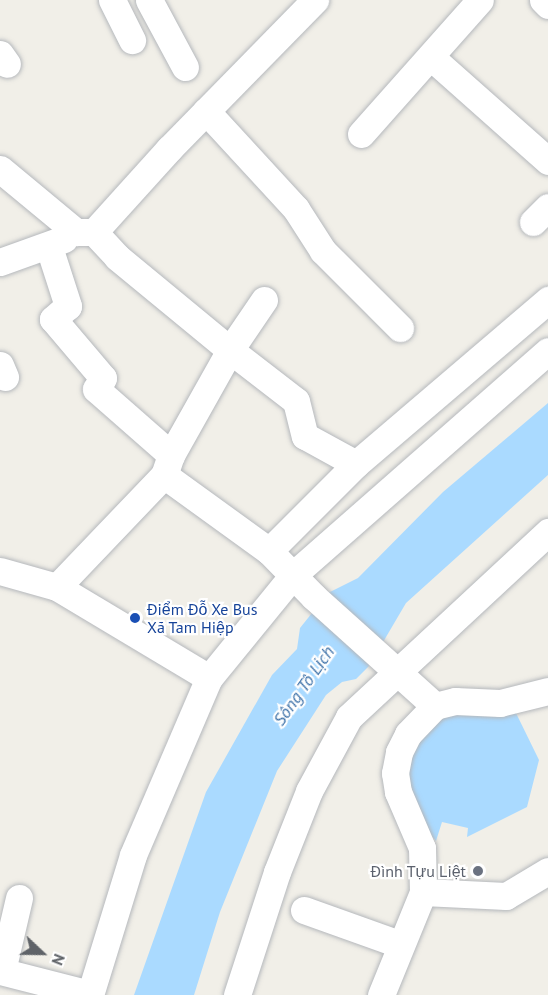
<!DOCTYPE html>
<meta charset="utf-8">
<style>
body{margin:0}
#map{position:relative;width:548px;height:995px;overflow:hidden;background:#f1efe8;font-family:"PT Sans",sans-serif}
div>[style]{position:absolute}
.water>*{inset:0;background:#aadaff}
.roads{filter:drop-shadow(0 0 2px #b5b8bc) drop-shadow(0 0 2px #b5b8bc)}
.minor>*{height:27px;margin:-13.5px;padding:0 13.5px;transform-origin:13.5px;border-radius:13.5px;background:#fff}
.dots>*{width:16px;height:16px;translate:-50% -50%;box-sizing:border-box;border:3px solid #fff;border-radius:50%}
span{translate:-50% -50%;white-space:nowrap;text-align:center;line-height:1.15;-webkit-text-stroke:4.5px #fff;paint-order:stroke}
.transit-label{font-size:16px;color:#164399}
.left{translate:0 -50%;text-align:left}
.worship-label{font-size:16px;color:#5b616d}
.right{translate:-100% -50%;text-align:right}
.water-label{font-size:18px;color:#4174aa;font-style:italic}
.north{position:absolute;left:12px;top:923px;width:60px;height:60px;-webkit-text-stroke:4px #fff;paint-order:stroke;rotate:112deg;font-size:16px;font-weight:700;line-height:24px;text-align:center;color:#5f6368}
.north::after{content:'';display:block;margin:auto;width:21px;height:27px;background:#5f6368;clip-path:polygon(50% 0,100% 100%,50% 72%,0 100%)}
</style>
<div id="map">
<div class="water">
<i style="clip-path:polygon(548px 403px,548px 475px,406px 603px,369px 666px,356px 679px,342px 682px,326px 695px,277px 771px,220px 912px,194px 995px,134px 995px,206px 792px,272px 675px,297px 649px,300px 628px,328px 593px,358px 578px,443px 492px)"></i>
<i style="clip-path:polygon(439px 711px,515px 711px,539px 760px,527px 807px,467px 837px,468px 828px,442px 822px,436px 841px,419px 821px,401px 752px)"></i>
</div>
<div class="roads">
<div class="minor">
<i style="left:112px;top:0;width:45px;rotate:63.4deg"></i>
<i style="left:149px;top:0;width:76px;rotate:61.8deg"></i>
<i style="left:543px;top:0;width:7px;rotate:45deg"></i>
<i style="left:0;top:54px;width:12px;rotate:55deg"></i>
<i style="left:432px;top:58px;width:155px;rotate:41.6deg"></i>
<i style="left:206px;top:111px;width:133px;rotate:47.4deg"></i>
<i style="left:296px;top:209px;width:50px;rotate:57.3deg"></i>
<i style="left:323px;top:251px;width:109px;rotate:45deg"></i>
<i style="left:361px;top:134px;width:179px;rotate:-48.4deg"></i>
<i style="left:0;top:169px;width:99px;rotate:39.7deg"></i>
<i style="left:76px;top:232px;width:18px"></i>
<i style="left:94px;top:232px;width:34px;rotate:47deg"></i>
<i style="left:117px;top:257px;width:146px;rotate:39.5deg"></i>
<i style="left:230px;top:350px;width:120px;rotate:119.3deg"></i>
<i style="left:171px;top:455px;width:21px;rotate:109deg"></i>
<i style="left:164px;top:475px;width:155px;rotate:133.7deg"></i>
<i style="left:533px;top:222px;width:21px;rotate:-45deg"></i>
<i style="left:94px;top:232px;width:112px;rotate:-47.9deg"></i>
<i style="left:169px;top:149px;width:209px;rotate:-45.6deg"></i>
<i style="left:49px;top:247px;width:62px;rotate:72.1deg"></i>
<i style="left:68px;top:306px;width:20px;rotate:139deg"></i>
<i style="left:53px;top:319px;width:77px;rotate:49.7deg"></i>
<i style="left:103px;top:378px;width:13px;rotate:122deg"></i>
<i style="left:96px;top:389px;width:100px;rotate:41.3deg"></i>
<i style="left:0;top:262px;width:68px;rotate:-19.8deg"></i>
<i style="left:264px;top:300px;width:60px;rotate:124.2deg"></i>
<i style="left:230px;top:350px;width:83px;rotate:37.7deg"></i>
<i style="left:296px;top:401px;width:36px;rotate:76deg"></i>
<i style="left:305px;top:436px;width:58px;rotate:28.8deg"></i>
<i style="left:0;top:365px;width:13px;rotate:67deg"></i>
<i style="left:164px;top:475px;width:130px;rotate:35.9deg"></i>
<i style="left:269px;top:551px;width:64px;rotate:45.6deg"></i>
<i style="left:314px;top:597px;width:163px;rotate:42deg"></i>
<i style="left:269px;top:551px;width:123px;rotate:-45deg"></i>
<i style="left:356px;top:464px;width:253px;rotate:-40.5deg"></i>
<i style="left:0;top:571px;width:59px;rotate:15.7deg"></i>
<i style="left:57px;top:587px;width:177px;rotate:30.9deg"></i>
<i style="left:423px;top:892px;width:83px;rotate:2.8deg"></i>
<i style="left:506px;top:896px;width:49px;rotate:-30.8deg"></i>
<i style="left:304px;top:910px;width:101px;rotate:19.7deg"></i>
<i style="left:0;top:971px;width:93px;rotate:14.3deg"></i>
<i style="left:2px;top:971px;width:75px;rotate:-76.9deg"></i>
<i style="left:90px;top:995px;width:146px;rotate:-72.9deg"></i>
<i style="left:133px;top:855px;width:193px;rotate:-66.8deg"></i>
<i style="left:209px;top:678px;width:133px;rotate:-50.8deg"></i>
<i style="left:293px;top:575px;width:339px;rotate:-41.3deg"></i>
<i style="left:237px;top:995px;width:129px;rotate:-72deg"></i>
<i style="left:277px;top:872px;width:87px;rotate:-68.4deg"></i>
<i style="left:309px;top:791px;width:84px;rotate:-61.6deg"></i>
<i style="left:349px;top:717px;width:272px;rotate:-42.9deg"></i>
<i style="left:381px;top:995px;width:111px;rotate:-67.8deg"></i>
<i style="left:423px;top:892px;width:44px;rotate:-91.3deg"></i>
<i style="left:422px;top:848px;width:61px;rotate:-113.2deg"></i>
<i style="left:398px;top:792px;width:19px;rotate:-99deg"></i>
<i style="left:395px;top:773px;width:21px;rotate:-79deg"></i>
<i style="left:399px;top:752px;width:20px;rotate:-63deg"></i>
<i style="left:408px;top:734px;width:39px;rotate:-46deg"></i>
<i style="left:435px;top:706px;width:21px;rotate:-14deg"></i>
<i style="left:455px;top:701px;width:45px;rotate:2.5deg"></i>
<i style="left:500px;top:703px;width:49px;rotate:-14deg"></i>
</div>
</div>
<div class="dots">
<i style="left:135px;top:618px;background:#1a4fb4"></i>
<i style="left:478px;top:871px;background:#6b7280"></i>
</div>
<div class="transit-label">
<span class="left" style="left:147px;top:618px">Điểm Đỗ Xe Bus<br>Xã Tam Hiệp</span>
</div>
<div class="worship-label">
<span class="right" style="left:466px;top:871px">Đình Tựu Liệt</span>
</div>
<div class="water-label">
<span style="left:304px;top:686px;rotate:-55deg">Sông Tô Lịch</span>
</div>
<div class="north">N</div>
</div>
